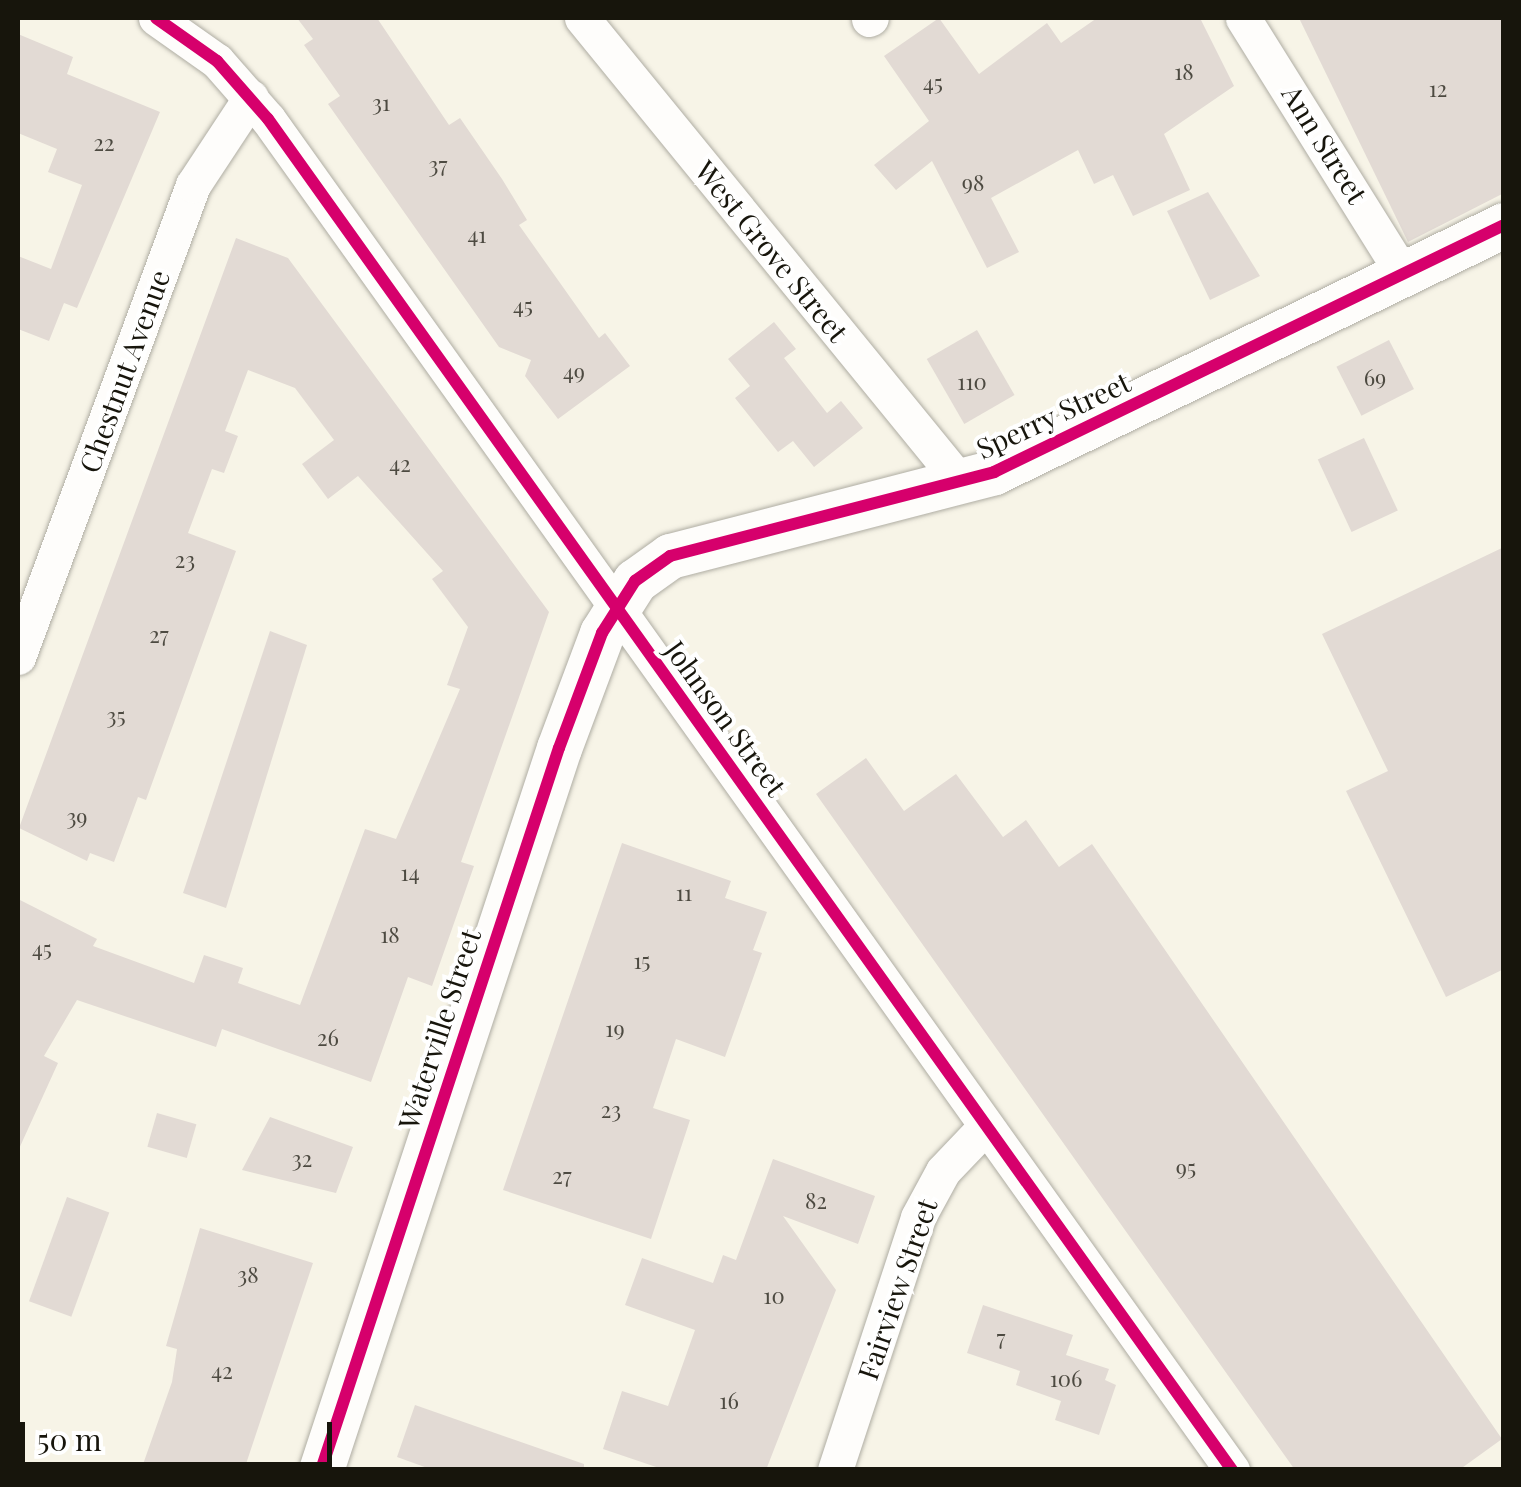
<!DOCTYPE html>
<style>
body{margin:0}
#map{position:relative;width:1521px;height:1487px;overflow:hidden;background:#f7f4e7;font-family:"Playfair Display",serif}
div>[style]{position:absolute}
.building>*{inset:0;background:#e2dad4;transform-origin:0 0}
.roads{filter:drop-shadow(0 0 2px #afada3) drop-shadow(0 0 2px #afada3)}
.minor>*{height:35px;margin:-17.5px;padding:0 17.5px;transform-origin:17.5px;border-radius:17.5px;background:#fefdfb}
.tertiary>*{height:45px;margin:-22.5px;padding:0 22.5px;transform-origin:22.5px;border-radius:22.5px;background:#fefdfb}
.cycleway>*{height:12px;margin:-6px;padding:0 6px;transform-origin:6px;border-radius:6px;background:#d6006c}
span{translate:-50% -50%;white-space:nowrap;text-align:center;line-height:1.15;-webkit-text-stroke:8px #fff;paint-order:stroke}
.number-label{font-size:22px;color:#4d4a41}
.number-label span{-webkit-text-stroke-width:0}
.street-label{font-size:28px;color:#17150c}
.frame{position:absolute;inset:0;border:20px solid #17150c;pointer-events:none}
.scale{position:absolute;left:20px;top:1422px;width:312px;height:45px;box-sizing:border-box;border:5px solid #17150c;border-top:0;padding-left:12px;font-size:30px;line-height:35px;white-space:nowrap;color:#17150c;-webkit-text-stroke:8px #fff;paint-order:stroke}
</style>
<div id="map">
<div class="building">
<i style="clip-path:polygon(297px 18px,377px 18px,449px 125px,460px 118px,502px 179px,527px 220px,519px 225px,599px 338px,605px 333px,630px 366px,558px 419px,525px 376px,531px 360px,499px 347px,328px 104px,340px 96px,304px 45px,313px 39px)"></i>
<i style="clip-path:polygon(939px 18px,979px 74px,1047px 23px,1061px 43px,1097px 18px,1200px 18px,1234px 86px,1164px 134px,1190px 190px,1133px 216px,1113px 175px,1094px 184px,1078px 150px,991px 198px,1019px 252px,987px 268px,932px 161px,896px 190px,874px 165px,929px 121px,884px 56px)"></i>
<i style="clip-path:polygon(1299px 18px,1504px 18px,1504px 193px,1408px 242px)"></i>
<i style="clip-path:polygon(18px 34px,73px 57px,67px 74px,160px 112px,77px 308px,64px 303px,49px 341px,18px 329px,18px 256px,51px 269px,82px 185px,48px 172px,57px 149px,18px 133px)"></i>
<i style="clip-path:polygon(1208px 192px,1260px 276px,1210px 300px,1167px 211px)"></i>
<i style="clip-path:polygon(236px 238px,288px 258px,549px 612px,461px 862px,474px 866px,432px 986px,408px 977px,371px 1082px,222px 1029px,216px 1047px,77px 1000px,44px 1056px,58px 1063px,18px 1151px,18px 899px,97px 939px,93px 946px,194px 983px,204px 955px,243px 968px,238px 983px,300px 1005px,365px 829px,396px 839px,460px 689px,447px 685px,468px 627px,432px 579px,443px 571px,358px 476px,328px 499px,302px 464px,334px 440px,295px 388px,248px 370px,225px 431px,238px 436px,224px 473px,212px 469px,188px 533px,236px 551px,146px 800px,138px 797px,114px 862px,90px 853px,87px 861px,19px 828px)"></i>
<i style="clip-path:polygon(774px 322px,796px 349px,784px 358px,827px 413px,841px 401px,863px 428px,814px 467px,793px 441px,778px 452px,735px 398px,750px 386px,728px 359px)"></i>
<i style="left:977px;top:330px;width:75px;height:58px;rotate:60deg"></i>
<i style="left:1389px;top:340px;width:55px;height:59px;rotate:63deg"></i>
<i style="left:1364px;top:438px;width:80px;height:51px;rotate:65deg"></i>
<i style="clip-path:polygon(1504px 547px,1504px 969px,1446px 997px,1346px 791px,1388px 771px,1322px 634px)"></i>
<i style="clip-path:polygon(270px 631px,307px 645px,226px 908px,183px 893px)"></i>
<i style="clip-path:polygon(866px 758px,904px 811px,956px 774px,1003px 837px,1026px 820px,1059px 867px,1092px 844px,1502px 1439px,1459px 1470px,1295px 1470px,816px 794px)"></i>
<i style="clip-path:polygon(622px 843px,731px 881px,725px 898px,767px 912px,753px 950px,762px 953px,725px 1057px,676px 1039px,653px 1108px,690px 1120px,651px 1239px,503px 1190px)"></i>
<i style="left:157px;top:1113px;width:41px;height:35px;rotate:16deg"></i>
<i style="clip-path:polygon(270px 1117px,353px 1147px,336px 1193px,242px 1170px)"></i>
<i style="clip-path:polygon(773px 1159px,875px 1196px,858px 1244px,783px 1216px,836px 1290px,766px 1470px,665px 1470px,603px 1449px,622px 1391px,668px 1406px,695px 1330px,625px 1305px,642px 1258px,713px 1283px,723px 1255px,736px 1260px)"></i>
<i style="left:67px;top:1197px;width:45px;height:111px;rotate:20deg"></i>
<i style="clip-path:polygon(200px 1228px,313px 1263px,244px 1470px,141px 1470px,172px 1382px,177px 1349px,166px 1346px)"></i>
<i style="clip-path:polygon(983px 1305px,1073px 1335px,1066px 1355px,1109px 1369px,1105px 1380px,1116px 1385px,1099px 1435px,1055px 1420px,1061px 1401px,1016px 1385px,1020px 1371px,967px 1353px)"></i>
<i style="clip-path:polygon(415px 1405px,584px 1464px,584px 1470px,433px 1470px,397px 1457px)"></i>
</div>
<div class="roads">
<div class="minor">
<i style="left:156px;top:18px;width:75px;rotate:35.2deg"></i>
<i style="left:217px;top:61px;width:77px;rotate:48.7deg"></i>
<i style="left:268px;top:119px;width:1660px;rotate:54.49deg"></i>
<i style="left:582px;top:18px;width:601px;rotate:50.8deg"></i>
<i style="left:1243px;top:18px;width:302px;rotate:58deg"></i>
<i style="left:869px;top:19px;width:2px;rotate:-27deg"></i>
<i style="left:18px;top:657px;width:503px;rotate:-69.66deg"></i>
<i style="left:193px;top:185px;width:105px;rotate:-56.6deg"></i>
<i style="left:835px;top:1470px;width:266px;rotate:-71.8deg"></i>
<i style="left:918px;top:1217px;width:52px;rotate:-61.5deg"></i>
<i style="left:943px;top:1171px;width:62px;rotate:-46.3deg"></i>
</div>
<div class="tertiary">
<i style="left:321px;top:1470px;width:760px;rotate:-71.76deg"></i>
<i style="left:559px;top:748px;width:123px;rotate:-69.5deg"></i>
<i style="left:602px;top:633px;width:62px;rotate:-57.6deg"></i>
<i style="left:635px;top:581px;width:43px;rotate:-35.5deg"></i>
<i style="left:670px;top:556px;width:335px;rotate:-14.5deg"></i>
<i style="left:994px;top:472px;width:567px;rotate:-25.84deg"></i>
</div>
</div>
<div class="cycleway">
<i style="left:156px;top:18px;width:75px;rotate:35.2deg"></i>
<i style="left:217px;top:61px;width:77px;rotate:48.7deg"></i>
<i style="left:268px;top:119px;width:1660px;rotate:54.49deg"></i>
<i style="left:321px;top:1470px;width:760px;rotate:-71.76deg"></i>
<i style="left:559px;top:748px;width:123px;rotate:-69.5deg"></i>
<i style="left:602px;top:633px;width:62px;rotate:-57.6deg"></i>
<i style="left:635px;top:581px;width:43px;rotate:-35.5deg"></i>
<i style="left:670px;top:556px;width:335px;rotate:-14.5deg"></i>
<i style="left:994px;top:472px;width:567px;rotate:-25.84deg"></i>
</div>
<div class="number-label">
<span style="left:1184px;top:72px">18</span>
<span style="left:933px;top:83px">45</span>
<span style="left:1438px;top:89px">12</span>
<span style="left:381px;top:103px">31</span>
<span style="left:104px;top:143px">22</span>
<span style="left:438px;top:165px">37</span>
<span style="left:973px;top:183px">98</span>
<span style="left:477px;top:235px">41</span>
<span style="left:523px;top:306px">45</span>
<span style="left:574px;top:372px">49</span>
<span style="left:1375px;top:378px">69</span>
<span style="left:972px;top:382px">110</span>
<span style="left:400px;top:464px">42</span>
<span style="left:185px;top:560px">23</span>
<span style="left:159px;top:635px">27</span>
<span style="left:116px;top:716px">35</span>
<span style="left:77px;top:817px">39</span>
<span style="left:410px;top:873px">14</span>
<span style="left:684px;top:893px">11</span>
<span style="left:390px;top:935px">18</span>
<span style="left:42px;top:949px">45</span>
<span style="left:642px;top:961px">15</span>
<span style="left:615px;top:1029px">19</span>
<span style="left:328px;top:1038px">26</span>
<span style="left:611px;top:1110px">23</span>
<span style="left:302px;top:1159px">32</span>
<span style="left:1186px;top:1168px">95</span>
<span style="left:562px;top:1176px">27</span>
<span style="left:816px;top:1201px">82</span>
<span style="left:248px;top:1275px">38</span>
<span style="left:774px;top:1296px">10</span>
<span style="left:1001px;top:1338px">7</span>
<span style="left:222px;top:1371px">42</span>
<span style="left:1066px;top:1379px">106</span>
<span style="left:729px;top:1401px">16</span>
</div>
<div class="street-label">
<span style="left:1325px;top:144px;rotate:58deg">Ann Street</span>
<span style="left:772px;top:251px;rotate:51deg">West Grove Street</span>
<span style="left:124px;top:371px;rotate:-70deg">Chestnut Avenue</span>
<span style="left:1053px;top:415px;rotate:-25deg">Sperry Street</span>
<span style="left:726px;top:718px;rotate:54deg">Johnson Street</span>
<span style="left:439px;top:1029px;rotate:-72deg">Waterville Street</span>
<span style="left:897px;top:1289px;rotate:-71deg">Fairview Street</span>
</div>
<div class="frame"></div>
<div class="scale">50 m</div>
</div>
